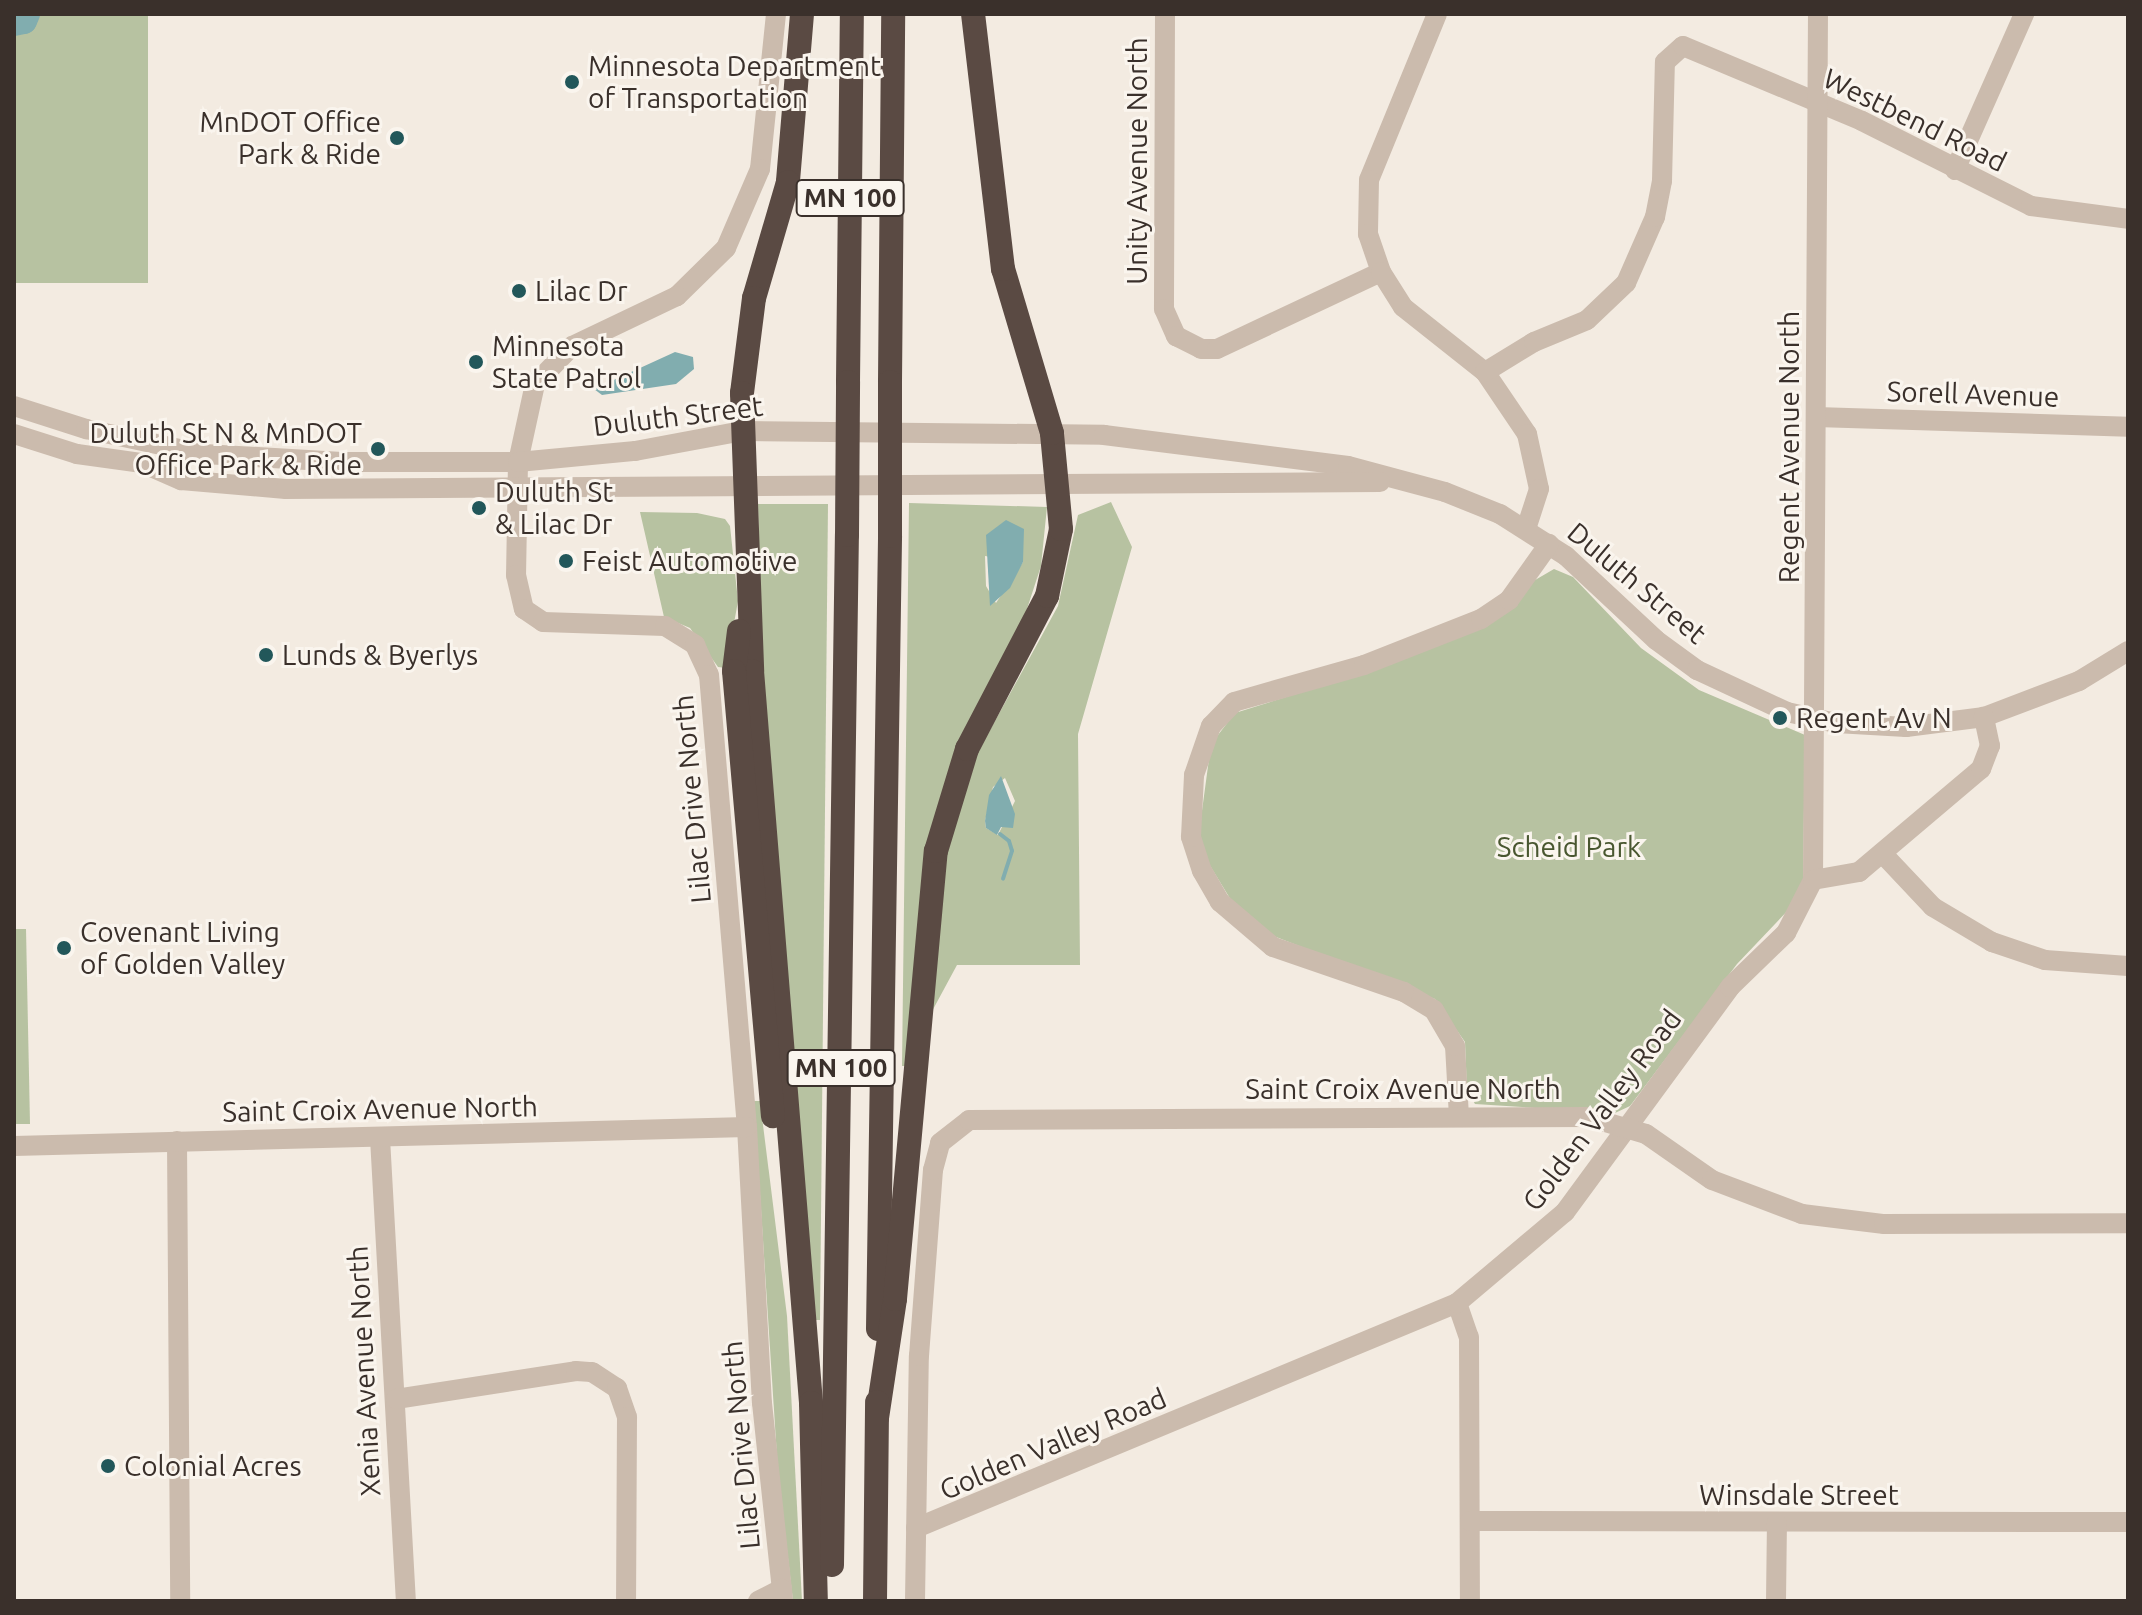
<!DOCTYPE html>
<style>
body{margin:0}
#map{position:relative;width:2142px;height:1615px;overflow:hidden;background:#f3ebe1;font-family:Ubuntu,sans-serif}
div>[style]{position:absolute}
.green>*{inset:0;background:#b7c2a1;transform-origin:0 0}
.water>*{inset:0;background:#81adaf}
.stream>*{height:4px;margin:-2px;padding:0 2px;transform-origin:2px;border-radius:2px;background:#81adaf}
.river>*{height:26px;margin:-13px;padding:0 13px;transform-origin:13px;border-radius:13px;background:#81adaf}
.minor>*{height:20px;margin:-10px;padding:0 10px;transform-origin:10px;border-radius:10px;background:#cbbbad}
.highway>*{height:24px;margin:-12px;padding:0 12px;transform-origin:12px;border-radius:12px;background:#5a4a43}
.highway-bridge>*{height:24px;margin:-12px;padding:0 12px;transform-origin:12px;border-radius:12px;background:#5a4a43}
.dots>*{width:22px;height:22px;translate:-50% -50%;box-sizing:border-box;border:4px solid #faf5ee;border-radius:50%}
span{translate:-50% -50%;white-space:nowrap;text-align:center;line-height:1.15;-webkit-text-stroke:6px #faf5ee;paint-order:stroke}
.shield-label span{padding:2px 6px;background:#faf5ee;border:2px solid;border-radius:6px;-webkit-text-stroke-width:0}
.shield-label{font-size:26px;color:#3a302b;font-weight:700}
.poi-label{font-size:28px;color:#3a302b}
.left{translate:0 -50%;text-align:left}
.right{translate:-100% -50%;text-align:right}
.street-label{font-size:28px;color:#3a302b}
.park-label{font-size:28px;color:#495730}
.frame{position:absolute;inset:0;border:16px solid #3a302b;pointer-events:none}
</style>
<div id="map">
<div class="green">
<i style="left:14px;top:14px;width:134px;height:269px"></i>
<i style="clip-path:polygon(evenodd,1111px 502px,1132px 547px,1078px 734px,1080px 965px,957px 965px,930px 1015px,936px 891px,961px 783px,1058px 606px,1078px 515px,1111px 502px,1005px 778px,1015px 801px,998px 835px,986px 828px,985px 821px,993px 787px,1005px 778px)"></i>
<i style="clip-path:polygon(evenodd,909px 503px,1047px 507px,1041px 566px,1025px 615px,961px 749px,909px 1066px,902px 1066px,909px 503px,985px 556px,1023px 562px,996px 603px,986px 586px,985px 556px)"></i>
<i style="clip-path:polygon(758px 504px,828px 504px,820px 1320px,812px 1320px,764px 725px)"></i>
<i style="clip-path:polygon(640px 512px,697px 513px,725px 519px,730px 526px,738px 601px,726px 668px,718px 667px,690px 628px,664px 617px)"></i>
<i style="clip-path:polygon(1554px 569px,1573px 577px,1641px 648px,1699px 690px,1805px 735px,1803px 880px,1794px 904px,1737px 964px,1630px 1106px,1615px 1113px,1475px 1104px,1467px 1091px,1465px 1042px,1435px 999px,1271px 935px,1234px 905px,1206px 859px,1199px 833px,1211px 744px,1235px 713px,1392px 664px)"></i>
<i style="clip-path:polygon(14px 929px,26px 929px,30px 1124px,14px 1124px)"></i>
<i style="clip-path:polygon(754px 1101px,760px 1101px,787px 1316px,802px 1601px,793px 1601px,778px 1472px)"></i>
</div>
<div class="water">
<i style="clip-path:polygon(675px 352px,693px 357px,694px 369px,676px 384px,602px 395px,594px 389px)"></i>
<i style="clip-path:polygon(1006px 520px,1024px 529px,1023px 562px,1010px 588px,990px 606px,986px 535px)"></i>
<i style="clip-path:polygon(1001px 776px,1015px 814px,1013px 828px,1001px 827px,997px 835px,986px 828px,985px 821px,989px 795px)"></i>
</div>
<div class="stream">
<i style="left:1000px;top:834px;width:11px;rotate:38deg"></i>
<i style="left:1009px;top:841px;width:10px;rotate:73deg"></i>
<i style="left:1012px;top:851px;width:29px;rotate:108deg"></i>
</div>
<div class="river">
<i style="left:14px;top:23px;width:10px;rotate:-11deg"></i>
<i style="left:24px;top:21px;width:8px;rotate:-67deg"></i>
</div>
<div class="minor">
<i style="left:776px;top:14px;width:156px;rotate:95.9deg"></i>
<i style="left:760px;top:169px;width:86px;rotate:113.3deg"></i>
<i style="left:726px;top:248px;width:69px;rotate:135.6deg"></i>
<i style="left:677px;top:296px;width:116px;rotate:154.5deg"></i>
<i style="left:572px;top:346px;width:53px;rotate:134.2deg"></i>
<i style="left:535px;top:384px;width:80px;rotate:102.3deg"></i>
<i style="left:518px;top:462px;width:113px;rotate:91deg"></i>
<i style="left:516px;top:575px;width:35px;rotate:77deg"></i>
<i style="left:524px;top:609px;width:23px;rotate:34deg"></i>
<i style="left:543px;top:622px;width:122px;rotate:1.9deg"></i>
<i style="left:665px;top:626px;width:36px;rotate:32deg"></i>
<i style="left:695px;top:645px;width:33px;rotate:65deg"></i>
<i style="left:709px;top:675px;width:454px;rotate:85.2deg"></i>
<i style="left:747px;top:1127px;width:276px;rotate:86.9deg"></i>
<i style="left:762px;top:1403px;width:199px;rotate:83.9deg"></i>
<i style="left:1165px;top:14px;width:295px;rotate:90.2deg"></i>
<i style="left:1164px;top:309px;width:30px;rotate:66deg"></i>
<i style="left:1176px;top:336px;width:28px;rotate:27deg"></i>
<i style="left:1201px;top:349px;width:16px"></i>
<i style="left:1217px;top:349px;width:181px;rotate:-25.2deg"></i>
<i style="left:1437px;top:14px;width:179px;rotate:112.3deg"></i>
<i style="left:1369px;top:180px;width:54px;rotate:91.1deg"></i>
<i style="left:1368px;top:234px;width:40px;rotate:71.1deg"></i>
<i style="left:1381px;top:272px;width:41px;rotate:57.8deg"></i>
<i style="left:1403px;top:307px;width:105px;rotate:38.4deg"></i>
<i style="left:1485px;top:372px;width:75px;rotate:55.9deg"></i>
<i style="left:1527px;top:434px;width:56px;rotate:77.7deg"></i>
<i style="left:1539px;top:489px;width:42px;rotate:108deg"></i>
<i style="left:1955px;top:170px;width:171px;rotate:-66.1deg"></i>
<i style="left:1485px;top:372px;width:57px;rotate:-31.5deg"></i>
<i style="left:1534px;top:342px;width:57px;rotate:-22.5deg"></i>
<i style="left:1587px;top:320px;width:54px;rotate:-43.5deg"></i>
<i style="left:1626px;top:283px;width:72px;rotate:-66.3deg"></i>
<i style="left:1655px;top:217px;width:37px;rotate:-79deg"></i>
<i style="left:1662px;top:181px;width:119px;rotate:-88.6deg"></i>
<i style="left:1665px;top:62px;width:24px;rotate:-42deg"></i>
<i style="left:1683px;top:46px;width:194px;rotate:22.7deg"></i>
<i style="left:1862px;top:121px;width:189px;rotate:26.7deg"></i>
<i style="left:2031px;top:206px;width:98px;rotate:7.6deg"></i>
<i style="left:14px;top:406px;width:76px;rotate:17.7deg"></i>
<i style="left:86px;top:429px;width:121px;rotate:12deg"></i>
<i style="left:204px;top:454px;width:138px;rotate:3.3deg"></i>
<i style="left:342px;top:462px;width:176px"></i>
<i style="left:518px;top:462px;width:118px;rotate:-5.4deg"></i>
<i style="left:635px;top:451px;width:110px;rotate:-10.5deg"></i>
<i style="left:743px;top:431px;width:361px;rotate:0.6deg"></i>
<i style="left:1104px;top:435px;width:246px;rotate:7.2deg"></i>
<i style="left:1348px;top:466px;width:100px;rotate:15deg"></i>
<i style="left:1445px;top:492px;width:59px;rotate:21.8deg"></i>
<i style="left:1500px;top:514px;width:78px;rotate:32.5deg"></i>
<i style="left:1566px;top:556px;width:123px;rotate:43deg"></i>
<i style="left:1656px;top:640px;width:51px;rotate:36.2deg"></i>
<i style="left:1697px;top:670px;width:99px;rotate:25deg"></i>
<i style="left:1787px;top:712px;width:50px;rotate:12.7deg"></i>
<i style="left:1836px;top:723px;width:70px;rotate:3.3deg"></i>
<i style="left:1906px;top:727px;width:79px;rotate:-7.3deg"></i>
<i style="left:1984px;top:717px;width:102px;rotate:-20.8deg"></i>
<i style="left:2079px;top:681px;width:57px;rotate:-31.5deg"></i>
<i style="left:1816px;top:417px;width:312px;rotate:1.8deg"></i>
<i style="left:14px;top:434px;width:66px;rotate:17.6deg"></i>
<i style="left:77px;top:454px;width:66px;rotate:7.9deg"></i>
<i style="left:142px;top:463px;width:43px;rotate:23.6deg"></i>
<i style="left:181px;top:480px;width:105px;rotate:4.9deg"></i>
<i style="left:286px;top:489px;width:1094px;rotate:-0.37deg"></i>
<i style="left:1882px;top:853px;width:74px;rotate:46.6deg"></i>
<i style="left:1933px;top:907px;width:69px;rotate:30.7deg"></i>
<i style="left:1992px;top:942px;width:56px;rotate:18.8deg"></i>
<i style="left:2045px;top:960px;width:83px;rotate:4.1deg"></i>
<i style="left:1813px;top:880px;width:866px;rotate:-89.67deg"></i>
<i style="left:1459px;top:1117px;width:71px;rotate:-93.2deg"></i>
<i style="left:1455px;top:1046px;width:42px;rotate:-120.3deg"></i>
<i style="left:1434px;top:1010px;width:35px;rotate:-149deg"></i>
<i style="left:1404px;top:992px;width:139px;rotate:-161deg"></i>
<i style="left:1273px;top:947px;width:70px;rotate:-139.7deg"></i>
<i style="left:1220px;top:902px;width:36px;rotate:-120deg"></i>
<i style="left:1202px;top:871px;width:36px;rotate:-108deg"></i>
<i style="left:1191px;top:837px;width:62px;rotate:-87.2deg"></i>
<i style="left:1194px;top:775px;width:52px;rotate:-70.9deg"></i>
<i style="left:1211px;top:726px;width:33px;rotate:-46deg"></i>
<i style="left:1234px;top:702px;width:135px;rotate:-15.9deg"></i>
<i style="left:1364px;top:665px;width:126px;rotate:-21.5deg"></i>
<i style="left:1481px;top:619px;width:34px;rotate:-34deg"></i>
<i style="left:1509px;top:600px;width:69px;rotate:-54.5deg"></i>
<i style="left:380px;top:1138px;width:464px;rotate:86.8deg"></i>
<i style="left:177px;top:1141px;width:460px;rotate:89.6deg"></i>
<i style="left:14px;top:1146px;width:733px;rotate:-1.48deg"></i>
<i style="left:1457px;top:1303px;width:36px;rotate:71deg"></i>
<i style="left:1469px;top:1337px;width:264px;rotate:89.8deg"></i>
<i style="left:396px;top:1399px;width:182px;rotate:-8.8deg"></i>
<i style="left:576px;top:1371px;width:16px;rotate:4deg"></i>
<i style="left:592px;top:1372px;width:30px;rotate:33deg"></i>
<i style="left:617px;top:1388px;width:31px;rotate:71deg"></i>
<i style="left:627px;top:1417px;width:184px;rotate:90.3deg"></i>
<i style="left:1470px;top:1521px;width:658px;rotate:0.09deg"></i>
<i style="left:916px;top:1528px;width:586px;rotate:-22.58deg"></i>
<i style="left:1457px;top:1303px;width:141px;rotate:-40.1deg"></i>
<i style="left:1565px;top:1212px;width:279px;rotate:-53.7deg"></i>
<i style="left:1730px;top:987px;width:78px;rotate:-44deg"></i>
<i style="left:1786px;top:933px;width:59px;rotate:-63deg"></i>
<i style="left:1813px;top:880px;width:47px;rotate:-9.9deg"></i>
<i style="left:1859px;top:872px;width:160px;rotate:-40.2deg"></i>
<i style="left:1981px;top:769px;width:25px;rotate:-69deg"></i>
<i style="left:1990px;top:746px;width:30px;rotate:-102deg"></i>
<i style="left:758px;top:1601px;width:27px;rotate:-27deg"></i>
<i style="left:915px;top:1601px;width:245px;rotate:-89.1deg"></i>
<i style="left:919px;top:1356px;width:187px;rotate:-85.7deg"></i>
<i style="left:933px;top:1170px;width:28px;rotate:-75deg"></i>
<i style="left:940px;top:1143px;width:37px;rotate:-38deg"></i>
<i style="left:969px;top:1120px;width:619px;rotate:-0.28deg"></i>
<i style="left:1588px;top:1117px;width:60px;rotate:16.3deg"></i>
<i style="left:1646px;top:1134px;width:80px;rotate:34.9deg"></i>
<i style="left:1712px;top:1180px;width:96px;rotate:20.7deg"></i>
<i style="left:1802px;top:1214px;width:83px;rotate:7deg"></i>
<i style="left:1884px;top:1224px;width:244px;rotate:-0.2deg"></i>
<i style="left:1776px;top:1601px;width:78px;rotate:-89.3deg"></i>
</div>
<div class="highway">
<i style="left:802px;top:14px;width:169px;rotate:94.8deg"></i>
<i style="left:788px;top:182px;width:121px;rotate:106.3deg"></i>
<i style="left:754px;top:298px;width:96px;rotate:97.2deg"></i>
<i style="left:742px;top:393px;width:278px;rotate:87.9deg"></i>
<i style="left:752px;top:671px;width:734px;rotate:85.39deg"></i>
<i style="left:811px;top:1403px;width:198px;rotate:88.6deg"></i>
<i style="left:848px;top:382px;width:368px;rotate:-89.4deg"></i>
<i style="left:890px;top:382px;width:368px;rotate:-89.5deg"></i>
<i style="left:739px;top:631px;width:40px;rotate:97.1deg"></i>
<i style="left:734px;top:671px;width:447px;rotate:85deg"></i>
<i style="left:878px;top:1329px;width:793px;rotate:-89.13deg"></i>
<i style="left:877px;top:1418px;width:120px;rotate:-81.4deg"></i>
<i style="left:895px;top:1299px;width:450px;rotate:-84.8deg"></i>
<i style="left:936px;top:851px;width:107px;rotate:-73.1deg"></i>
<i style="left:967px;top:749px;width:173px;rotate:-62.4deg"></i>
<i style="left:1047px;top:596px;width:68px;rotate:-78.2deg"></i>
<i style="left:1061px;top:529px;width:96px;rotate:-95.4deg"></i>
<i style="left:1052px;top:433px;width:171px;rotate:-106.6deg"></i>
<i style="left:1003px;top:269px;width:257px;rotate:-96.7deg"></i>
<i style="left:832px;top:1565px;width:1030px;rotate:-89.17deg"></i>
<i style="left:875px;top:1601px;width:199px;rotate:-89.4deg"></i>
</div>
<div class="highway-bridge">
<i style="left:847px;top:535px;width:153px;rotate:-89.6deg"></i>
<i style="left:890px;top:536px;width:154px;rotate:-90deg"></i>
</div>
<div class="dots">
<i style="left:572px;top:82px;background:#22575a"></i>
<i style="left:397px;top:138px;background:#22575a"></i>
<i style="left:519px;top:291px;background:#22575a"></i>
<i style="left:476px;top:362px;background:#22575a"></i>
<i style="left:378px;top:449px;background:#22575a"></i>
<i style="left:479px;top:508px;background:#22575a"></i>
<i style="left:566px;top:561px;background:#22575a"></i>
<i style="left:266px;top:655px;background:#22575a"></i>
<i style="left:1780px;top:718px;background:#22575a"></i>
<i style="left:64px;top:948px;background:#22575a"></i>
<i style="left:108px;top:1466px;background:#22575a"></i>
</div>
<div class="shield-label">
<span style="left:850px;top:198px">MN 100</span>
<span style="left:841px;top:1068px">MN 100</span>
</div>
<div class="poi-label">
<span class="left" style="left:588px;top:82px">Minnesota Department<br>of Transportation</span>
<span class="right" style="left:381px;top:138px">MnDOT Office<br>Park &amp; Ride</span>
<span class="left" style="left:535px;top:291px">Lilac Dr</span>
<span class="left" style="left:492px;top:362px">Minnesota<br>State Patrol</span>
<span class="right" style="left:362px;top:449px">Duluth St N &amp; MnDOT<br>Office Park &amp; Ride</span>
<span class="left" style="left:495px;top:508px">Duluth St<br>&amp; Lilac Dr</span>
<span class="left" style="left:582px;top:561px">Feist Automotive</span>
<span class="left" style="left:282px;top:655px">Lunds &amp; Byerlys</span>
<span class="left" style="left:1796px;top:718px">Regent Av N</span>
<span class="left" style="left:80px;top:948px">Covenant Living<br>of Golden Valley</span>
<span class="left" style="left:124px;top:1466px">Colonial Acres</span>
</div>
<div class="street-label">
<span style="left:1915px;top:120px;rotate:26deg">Westbend Road</span>
<span style="left:1137px;top:161px;rotate:-90deg">Unity Avenue North</span>
<span style="left:1973px;top:394px;rotate:2deg">Sorell Avenue</span>
<span style="left:678px;top:416px;rotate:-7deg">Duluth Street</span>
<span style="left:1789px;top:447px;rotate:-90deg">Regent Avenue North</span>
<span style="left:1637px;top:583px;rotate:40deg">Duluth Street</span>
<span style="left:692px;top:799px;rotate:-95deg">Lilac Drive North</span>
<span style="left:1403px;top:1089px">Saint Croix Avenue North</span>
<span style="left:380px;top:1109px;rotate:-1deg">Saint Croix Avenue North</span>
<span style="left:1602px;top:1110px;rotate:-53deg">Golden Valley Road</span>
<span style="left:364px;top:1371px;rotate:-93deg">Xenia Avenue North</span>
<span style="left:1053px;top:1444px;rotate:-23deg">Golden Valley Road</span>
<span style="left:741px;top:1445px;rotate:-95deg">Lilac Drive North</span>
<span style="left:1799px;top:1495px">Winsdale Street</span>
</div>
<div class="park-label">
<span style="left:1569px;top:847px">Scheid Park</span>
</div>
<div class="frame"></div>
</div>
